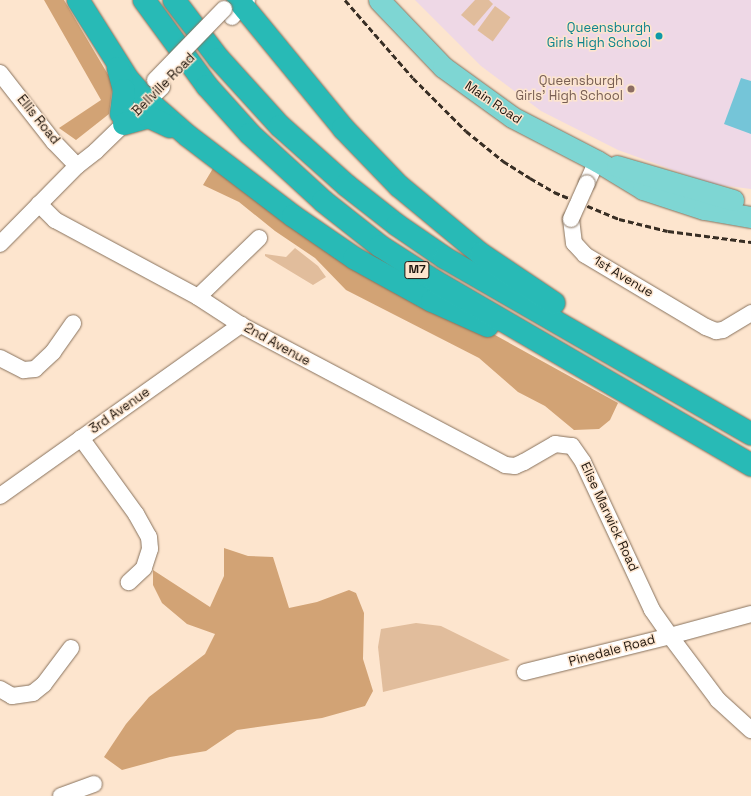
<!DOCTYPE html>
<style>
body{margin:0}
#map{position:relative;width:751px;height:796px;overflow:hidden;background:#fde5ce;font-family:"Space Grotesk",sans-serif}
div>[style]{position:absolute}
.education>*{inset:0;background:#eed8e6}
.green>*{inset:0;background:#e1bd9c;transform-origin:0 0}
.forest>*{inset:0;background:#d2a375}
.water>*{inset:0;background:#75c5d8}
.roads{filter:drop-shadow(0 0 1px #88725d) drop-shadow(0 0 1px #88725d)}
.minor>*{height:16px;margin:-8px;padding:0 8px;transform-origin:8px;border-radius:8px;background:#fff}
.major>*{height:21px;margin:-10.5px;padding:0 10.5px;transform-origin:10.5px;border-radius:10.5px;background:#7ed6d3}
.highway>*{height:22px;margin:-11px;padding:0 11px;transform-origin:11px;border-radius:11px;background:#28bab6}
.rail>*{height:3px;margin-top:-1.5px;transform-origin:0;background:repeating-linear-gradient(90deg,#382e24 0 6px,transparent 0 9px)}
.bridges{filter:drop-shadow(0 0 1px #88725d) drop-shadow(0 0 1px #88725d)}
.minor-bridge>*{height:16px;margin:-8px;padding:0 8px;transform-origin:8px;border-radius:8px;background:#fff}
.dots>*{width:11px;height:11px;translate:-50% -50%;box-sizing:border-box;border:2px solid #fde5ce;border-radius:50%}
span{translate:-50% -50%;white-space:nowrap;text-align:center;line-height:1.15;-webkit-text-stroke:3px #fde5ce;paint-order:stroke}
.shield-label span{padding:1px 3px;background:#fde5ce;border:1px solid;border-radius:3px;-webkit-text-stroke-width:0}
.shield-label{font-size:12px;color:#1f160e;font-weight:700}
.culture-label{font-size:13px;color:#0d838f}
.right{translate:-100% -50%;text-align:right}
.education-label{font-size:13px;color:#785e54}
.street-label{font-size:13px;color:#1f160e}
</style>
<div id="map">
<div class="education">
<i style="clip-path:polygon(415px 0,751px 0,751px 189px,712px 184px,618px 150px,541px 111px,481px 66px)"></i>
</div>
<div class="green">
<i style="clip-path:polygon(475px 0,489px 0,493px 4px,474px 26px,461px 15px)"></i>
<i style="left:495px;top:6px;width:19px;height:30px;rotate:36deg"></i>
<i style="clip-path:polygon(295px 248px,318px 266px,326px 277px,313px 285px,265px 256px,265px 254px,286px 257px)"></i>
<i style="clip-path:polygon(416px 623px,441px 626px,510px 660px,383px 692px,378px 647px,381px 629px)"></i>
</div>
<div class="forest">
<i style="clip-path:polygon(44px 0,64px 0,113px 83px,109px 114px,76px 140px,59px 128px,101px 100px)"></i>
<i style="clip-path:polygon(215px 165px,402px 292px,495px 335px,618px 403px,610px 420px,599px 429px,574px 430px,545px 406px,518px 392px,479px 358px,346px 290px,315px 258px,275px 231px,239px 202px,203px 185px)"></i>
<i style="clip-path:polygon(224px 548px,248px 556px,273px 557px,289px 608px,317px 602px,349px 590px,356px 593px,364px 613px,363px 659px,373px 691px,365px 706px,322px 718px,237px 730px,206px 751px,170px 757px,122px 770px,104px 757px,126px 724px,149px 697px,205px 654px,215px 634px,187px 624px,162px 603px,153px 585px,153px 570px,210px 607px,224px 576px)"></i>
</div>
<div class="water">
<i style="clip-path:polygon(741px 78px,751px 81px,751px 134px,724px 124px)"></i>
</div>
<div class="roads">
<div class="minor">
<i style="left:232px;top:17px;width:23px;rotate:-49deg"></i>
<i style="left:0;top:73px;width:88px;rotate:52deg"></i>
<i style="left:54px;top:142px;width:33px;rotate:46deg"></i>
<i style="left:587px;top:183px;width:24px;rotate:-66deg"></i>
<i style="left:39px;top:204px;width:23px;rotate:45deg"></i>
<i style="left:55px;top:220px;width:162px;rotate:28.3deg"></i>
<i style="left:198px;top:297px;width:51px;rotate:33.1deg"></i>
<i style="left:241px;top:325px;width:299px;rotate:27.9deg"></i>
<i style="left:505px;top:465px;width:10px;rotate:6deg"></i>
<i style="left:515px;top:466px;width:10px;rotate:-24deg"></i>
<i style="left:524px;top:462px;width:36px;rotate:-30deg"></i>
<i style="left:555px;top:444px;width:17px;rotate:7deg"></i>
<i style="left:572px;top:446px;width:19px;rotate:55deg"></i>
<i style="left:583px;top:462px;width:163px;rotate:65deg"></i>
<i style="left:652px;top:610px;width:32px;rotate:55deg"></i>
<i style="left:670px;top:636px;width:84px;rotate:-15.2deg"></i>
<i style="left:571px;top:219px;width:24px;rotate:83deg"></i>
<i style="left:574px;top:243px;width:16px;rotate:47deg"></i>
<i style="left:585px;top:255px;width:141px;rotate:30.8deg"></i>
<i style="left:706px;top:327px;width:11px;rotate:22deg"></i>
<i style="left:716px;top:331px;width:7px;rotate:-8deg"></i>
<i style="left:723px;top:330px;width:33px;rotate:-31deg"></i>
<i style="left:0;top:244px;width:110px;rotate:-45.4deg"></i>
<i style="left:77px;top:166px;width:24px;rotate:-38deg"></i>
<i style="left:96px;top:151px;width:92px;rotate:-44.1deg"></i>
<i style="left:198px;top:297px;width:85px;rotate:-44deg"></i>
<i style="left:0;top:358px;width:27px;rotate:27deg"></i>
<i style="left:24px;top:370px;width:11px;rotate:-5deg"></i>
<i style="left:35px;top:369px;width:25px;rotate:-43deg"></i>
<i style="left:53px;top:352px;width:35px;rotate:-55deg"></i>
<i style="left:81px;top:438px;width:94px;rotate:54.1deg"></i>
<i style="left:136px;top:514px;width:26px;rotate:61deg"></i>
<i style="left:149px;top:537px;width:12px;rotate:85deg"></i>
<i style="left:150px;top:549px;width:20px;rotate:108deg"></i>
<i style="left:144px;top:568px;width:21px;rotate:137deg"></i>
<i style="left:0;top:496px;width:296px;rotate:-35.4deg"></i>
<i style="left:525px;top:672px;width:149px;rotate:-13.9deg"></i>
<i style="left:670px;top:636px;width:80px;rotate:53.1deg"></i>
<i style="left:718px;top:700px;width:45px;rotate:42.3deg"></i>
<i style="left:0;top:689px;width:14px;rotate:30deg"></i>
<i style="left:12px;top:696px;width:21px;rotate:-8deg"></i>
<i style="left:33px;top:693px;width:14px;rotate:-39deg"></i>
<i style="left:44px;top:684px;width:45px;rotate:-53.1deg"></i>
<i style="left:61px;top:796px;width:35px;rotate:-20deg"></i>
</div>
<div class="major">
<i style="left:379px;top:0;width:93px;rotate:46.3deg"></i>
<i style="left:443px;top:67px;width:85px;rotate:35.9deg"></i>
<i style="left:512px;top:117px;width:96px;rotate:27.4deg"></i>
<i style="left:597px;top:161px;width:54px;rotate:31.3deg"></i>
<i style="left:643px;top:189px;width:64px;rotate:18.2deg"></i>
<i style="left:704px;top:209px;width:48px;rotate:9.7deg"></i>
<i style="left:617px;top:166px;width:121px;rotate:16.3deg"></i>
</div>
<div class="highway">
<i style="left:78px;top:0;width:93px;rotate:57.7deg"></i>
<i style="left:128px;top:79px;width:30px;rotate:48deg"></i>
<i style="left:148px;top:101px;width:53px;rotate:41.2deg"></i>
<i style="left:188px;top:136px;width:132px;rotate:37.3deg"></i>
<i style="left:293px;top:216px;width:74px;rotate:34.5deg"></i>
<i style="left:354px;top:258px;width:89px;rotate:28.9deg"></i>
<i style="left:432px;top:301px;width:61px;rotate:24.1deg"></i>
<i style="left:144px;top:0;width:107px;rotate:53.8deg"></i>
<i style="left:207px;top:86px;width:64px;rotate:48.1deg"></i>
<i style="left:250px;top:134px;width:99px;rotate:42.5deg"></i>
<i style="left:323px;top:201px;width:73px;rotate:38.3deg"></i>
<i style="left:380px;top:246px;width:65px;rotate:32.5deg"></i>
<i style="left:435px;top:281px;width:366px;rotate:30.2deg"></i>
<i style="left:174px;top:0;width:74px;rotate:52.7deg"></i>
<i style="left:219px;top:59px;width:91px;rotate:47.7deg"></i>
<i style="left:280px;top:126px;width:89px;rotate:41.8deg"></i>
<i style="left:346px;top:185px;width:65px;rotate:38.1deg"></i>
<i style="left:397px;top:225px;width:58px;rotate:34.5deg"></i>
<i style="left:445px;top:258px;width:353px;rotate:29.9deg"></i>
<i style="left:238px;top:0;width:166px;rotate:50.6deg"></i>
<i style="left:343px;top:128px;width:81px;rotate:46deg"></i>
<i style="left:399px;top:186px;width:107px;rotate:39.7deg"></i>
<i style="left:481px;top:254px;width:88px;rotate:33.9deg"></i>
<i style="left:118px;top:68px;width:23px;rotate:75deg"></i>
<i style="left:124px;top:90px;width:24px;rotate:97deg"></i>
<i style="left:124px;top:124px;width:26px;rotate:-16deg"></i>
<i style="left:149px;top:117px;width:23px;rotate:25deg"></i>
</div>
</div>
<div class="rail">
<i style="left:345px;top:0;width:103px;rotate:48.9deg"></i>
<i style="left:413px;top:78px;width:75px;rotate:45deg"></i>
<i style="left:466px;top:131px;width:48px;rotate:39deg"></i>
<i style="left:503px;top:161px;width:32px;rotate:32deg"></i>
<i style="left:530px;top:178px;width:28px;rotate:30deg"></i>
<i style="left:554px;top:192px;width:70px;rotate:22.6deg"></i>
<i style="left:619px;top:219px;width:50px;rotate:13.8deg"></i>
<i style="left:668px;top:231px;width:84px;rotate:7.5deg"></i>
</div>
<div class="bridges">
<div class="minor-bridge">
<i style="left:155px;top:80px;width:99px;rotate:-45.8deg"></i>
<i style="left:571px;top:219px;width:39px;rotate:-66deg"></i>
</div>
</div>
<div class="dots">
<i style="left:659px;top:36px;background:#0f9aa8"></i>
<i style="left:631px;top:89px;background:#8d6e63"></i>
</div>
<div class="shield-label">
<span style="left:417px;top:270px">M7</span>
</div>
<div class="culture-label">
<span class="right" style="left:651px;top:36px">Queensburgh<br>Girls High School</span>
</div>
<div class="education-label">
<span class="right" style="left:623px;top:89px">Queensburgh<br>Girls' High School</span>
</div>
<div class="street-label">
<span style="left:164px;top:85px;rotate:-45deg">Bellville Road</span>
<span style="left:493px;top:103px;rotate:34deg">Main Road</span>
<span style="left:38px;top:120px;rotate:51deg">Ellis Road</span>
<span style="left:623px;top:277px;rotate:31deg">1st Avenue</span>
<span style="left:277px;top:345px;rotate:29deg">2nd Avenue</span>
<span style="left:120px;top:411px;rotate:-35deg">3rd Avenue</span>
<span style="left:609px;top:517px;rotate:65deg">Elise Marwick Road</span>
<span style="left:612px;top:651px;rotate:-15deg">Pinedale Road</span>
</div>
</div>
